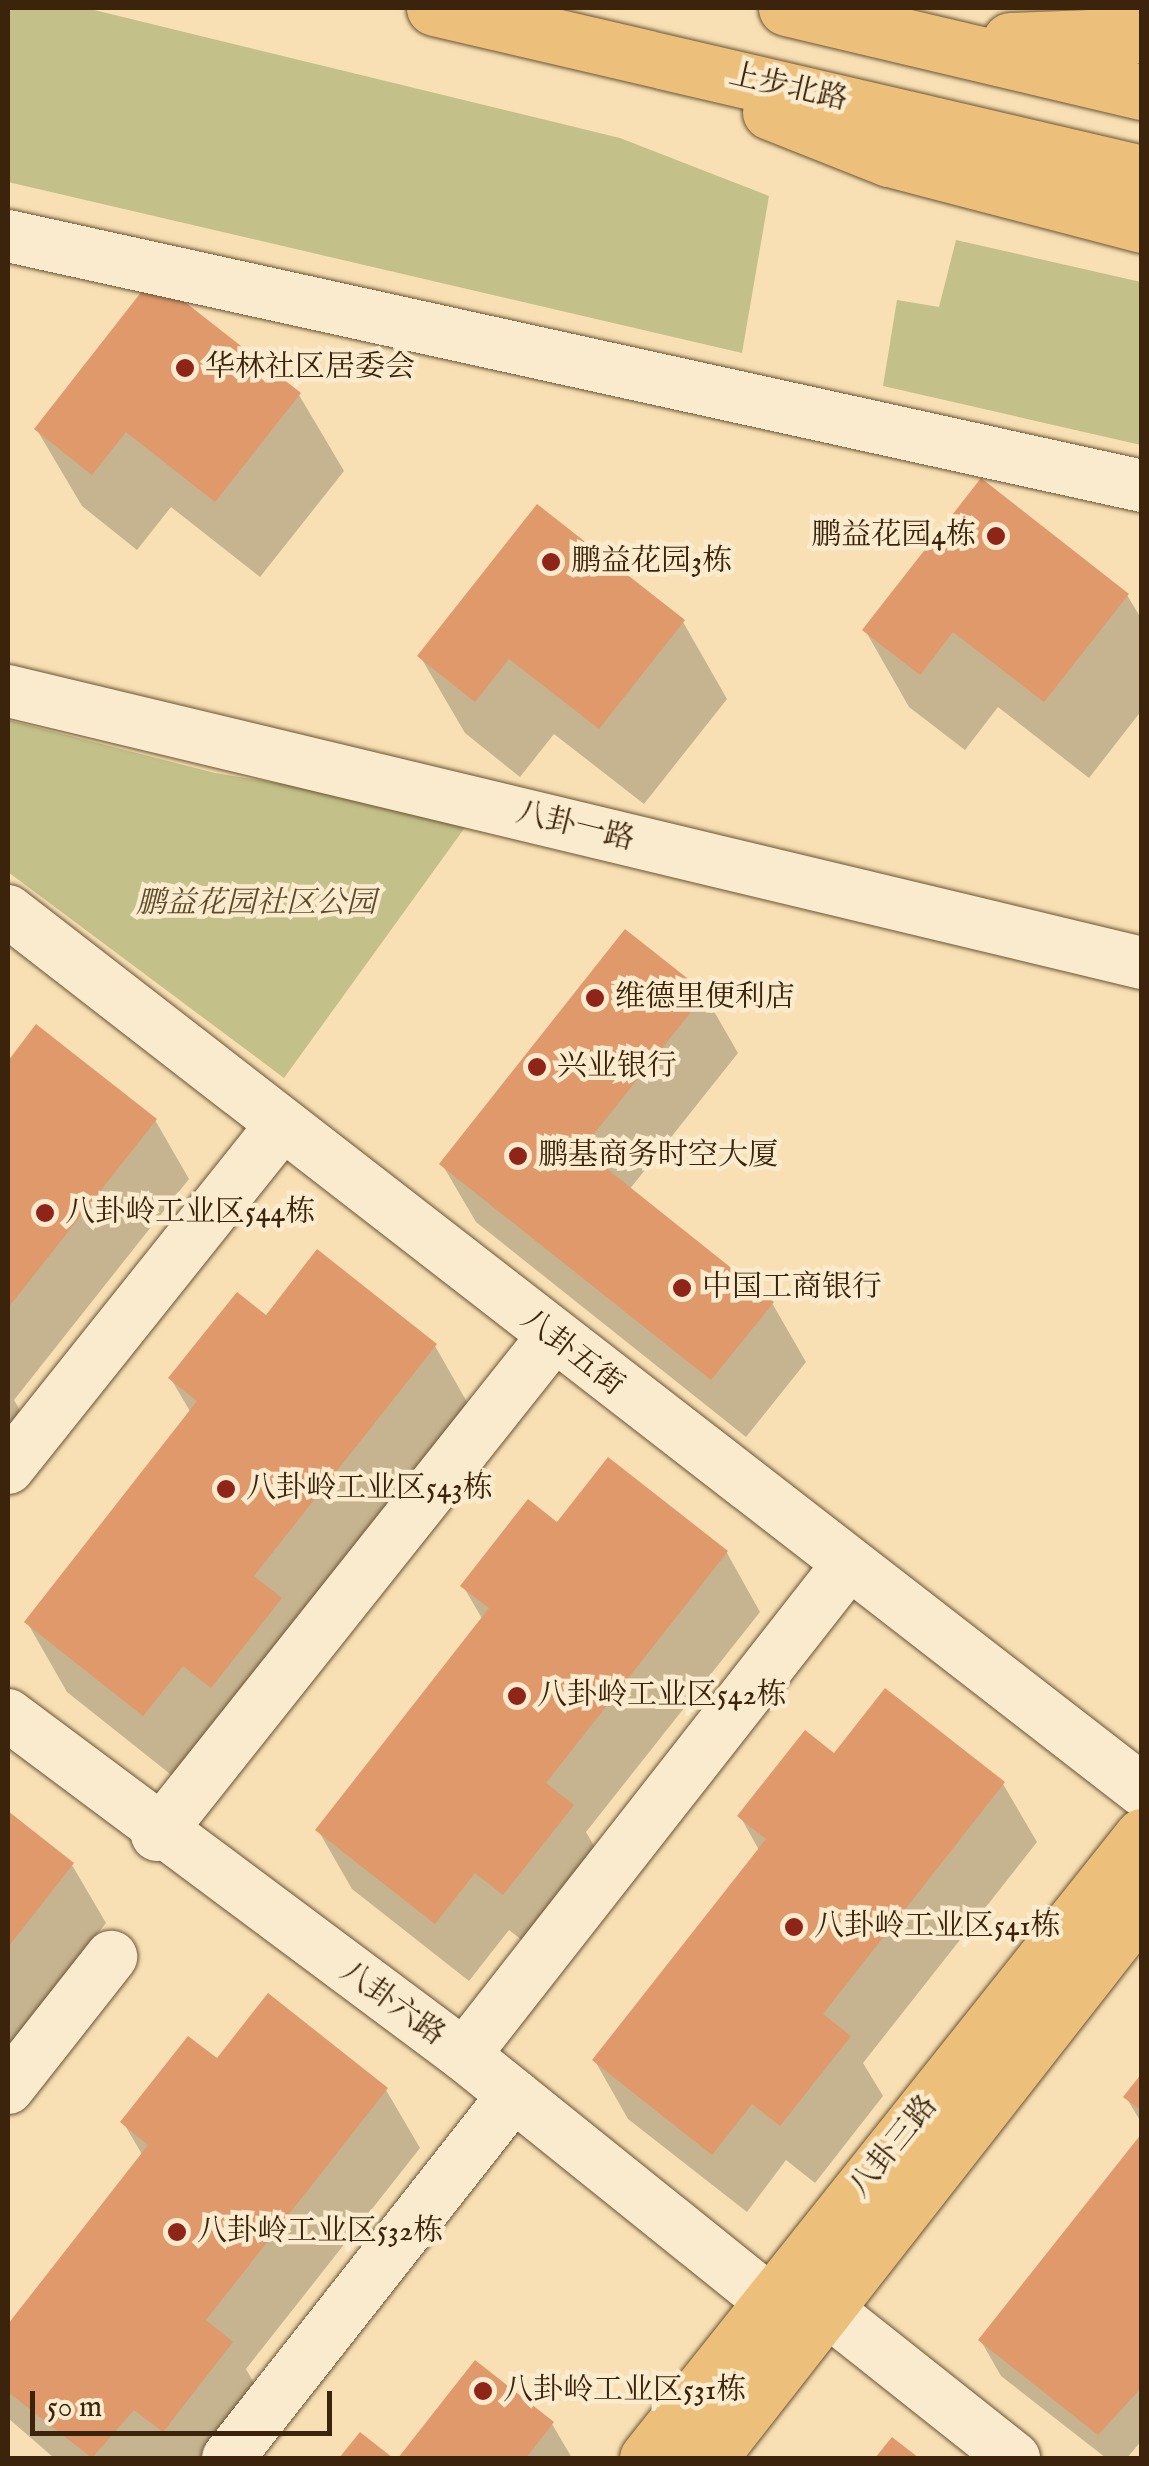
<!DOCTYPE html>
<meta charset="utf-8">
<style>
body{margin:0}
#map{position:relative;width:1149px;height:2466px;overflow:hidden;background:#f8e0b4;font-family:"IM FELL English","Noto Serif SC",serif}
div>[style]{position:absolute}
.green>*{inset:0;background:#c4c089}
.shadow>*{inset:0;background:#0003}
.building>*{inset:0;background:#df996b}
.roads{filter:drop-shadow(0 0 2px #6a5335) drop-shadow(0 0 2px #6a5335)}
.minor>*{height:52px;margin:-26px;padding:0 26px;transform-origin:26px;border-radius:26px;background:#faebce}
.major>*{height:55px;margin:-27.5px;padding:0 27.5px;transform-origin:27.5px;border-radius:27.5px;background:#ecc07a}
.dots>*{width:28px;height:28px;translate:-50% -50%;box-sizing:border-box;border:5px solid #faebce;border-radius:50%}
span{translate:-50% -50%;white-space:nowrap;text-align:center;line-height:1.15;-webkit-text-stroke:9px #faebce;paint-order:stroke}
.street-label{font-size:30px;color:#3b240b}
.poi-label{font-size:30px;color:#3b240b}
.left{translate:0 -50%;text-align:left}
.right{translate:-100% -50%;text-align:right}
.park-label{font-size:30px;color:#5d4b2a;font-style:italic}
.frame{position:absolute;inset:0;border:10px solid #3b240b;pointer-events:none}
.scale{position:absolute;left:30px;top:2391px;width:302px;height:45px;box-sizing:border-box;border:5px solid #3b240b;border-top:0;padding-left:12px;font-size:30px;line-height:35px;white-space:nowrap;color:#3b240b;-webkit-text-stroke:8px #faebce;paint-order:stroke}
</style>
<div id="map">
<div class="green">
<i style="clip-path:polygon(8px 8px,86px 8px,620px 138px,769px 196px,742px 353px,8px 182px)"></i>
<i style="clip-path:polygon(956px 240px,1141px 282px,1141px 445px,883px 386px,897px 300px,939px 307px)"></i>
<i style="clip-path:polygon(8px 720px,215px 773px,474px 815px,284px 1078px,8px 872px)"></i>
</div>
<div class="shadow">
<i style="clip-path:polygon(299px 395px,344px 471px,260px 577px,171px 507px,137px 550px,82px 506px,37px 430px)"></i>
<i style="clip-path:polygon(1127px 595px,1142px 620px,1142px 710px,1089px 778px,998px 707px,965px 750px,909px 707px,865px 630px)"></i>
<i style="clip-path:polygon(683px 622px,727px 699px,644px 804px,554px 734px,520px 777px,465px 733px,420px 656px)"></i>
<i style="clip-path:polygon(704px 994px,738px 1053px,629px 1190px,772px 1303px,806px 1362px,746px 1437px,476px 1222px,442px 1164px)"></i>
<i style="clip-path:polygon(37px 1028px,155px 1120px,189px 1179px,14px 1400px,33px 1433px,8px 1466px,8px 1065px)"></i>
<i style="clip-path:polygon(266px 1318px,435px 1346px,475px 1416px,184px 1785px,67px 1692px,27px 1622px,191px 1413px,171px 1379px)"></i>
<i style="clip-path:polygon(608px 1460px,727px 1553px,760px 1612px,586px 1832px,606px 1866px,537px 1952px,509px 1930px,469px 1981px,352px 1889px,318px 1830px,483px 1620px,463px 1586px,557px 1526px)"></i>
<i style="clip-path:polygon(834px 1756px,1003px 1784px,1037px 1842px,863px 2063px,883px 2096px,815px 2183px,786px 2160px,747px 2212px,628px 2119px,595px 2061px,759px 1850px,740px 1816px)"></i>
<i style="clip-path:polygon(8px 1814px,72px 1865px,106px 1923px,8px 2047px)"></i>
<i style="clip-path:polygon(217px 2062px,386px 2090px,420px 2148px,246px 2369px,265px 2402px,221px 2458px,54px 2458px,8px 2418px,8px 2328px,143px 2156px,123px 2122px)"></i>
<i style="clip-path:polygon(1142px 2077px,1142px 2124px,1126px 2097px)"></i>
<i style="clip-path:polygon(1142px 2137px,1142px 2440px,1127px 2458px,1106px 2458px,1001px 2376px,981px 2341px)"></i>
<i style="clip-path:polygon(476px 2363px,552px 2424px,572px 2458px,401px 2458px)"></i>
</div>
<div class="building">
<i style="clip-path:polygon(153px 277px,301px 393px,215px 502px,126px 432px,92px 475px,34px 429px)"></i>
<i style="clip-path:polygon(981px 478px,1129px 594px,1044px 702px,953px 632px,920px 675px,862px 630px)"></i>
<i style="clip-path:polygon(537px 504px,685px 620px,599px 729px,509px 659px,475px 702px,417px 656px)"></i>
<i style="clip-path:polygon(625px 929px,706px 993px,582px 1149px,774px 1302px,711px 1380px,439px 1164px)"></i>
<i style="clip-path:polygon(36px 1024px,157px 1119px,8px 1308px,8px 1061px)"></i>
<i style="clip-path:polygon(317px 1249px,437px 1344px,254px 1576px,282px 1598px,211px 1688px,183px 1666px,143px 1716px,24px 1622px,197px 1401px,168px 1378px,237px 1292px,266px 1315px)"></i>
<i style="clip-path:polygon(608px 1457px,728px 1551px,546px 1783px,574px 1805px,503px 1895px,475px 1873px,435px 1924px,315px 1830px,489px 1608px,460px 1586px,528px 1499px,557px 1522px)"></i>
<i style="clip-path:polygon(885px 1688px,1005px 1782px,823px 2014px,851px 2036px,780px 2126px,752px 2104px,712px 2155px,592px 2060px,766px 1839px,737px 1816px,805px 1730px,834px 1753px)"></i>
<i style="clip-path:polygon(8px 1811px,74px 1863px,8px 1947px)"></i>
<i style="clip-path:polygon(268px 1993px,388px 2088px,206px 2320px,233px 2342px,163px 2432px,134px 2410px,92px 2458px,8px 2392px,8px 2324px,148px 2145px,120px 2122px,188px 2036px,217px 2058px)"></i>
<i style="clip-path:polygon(1142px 2073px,1142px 2111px,1123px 2097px)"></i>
<i style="clip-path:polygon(1142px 2133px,1142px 2387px,1098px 2435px,978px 2340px)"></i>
<i style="clip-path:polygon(475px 2360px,554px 2422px,526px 2458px,398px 2458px)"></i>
<i style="clip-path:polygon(360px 2432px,393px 2458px,339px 2458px)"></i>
<i style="clip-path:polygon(892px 2437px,919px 2458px,875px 2458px)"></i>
</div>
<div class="roads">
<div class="minor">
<i style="left:8px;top:236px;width:1161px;rotate:12.43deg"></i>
<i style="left:8px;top:691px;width:1166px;rotate:13.49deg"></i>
<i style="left:8px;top:911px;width:1435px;rotate:37.78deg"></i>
<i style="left:8px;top:1468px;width:438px;rotate:-51.4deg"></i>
<i style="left:8px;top:1715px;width:569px;rotate:36.71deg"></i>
<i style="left:464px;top:2055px;width:393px;rotate:38.8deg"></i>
<i style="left:157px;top:1835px;width:635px;rotate:-51.52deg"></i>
<i style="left:464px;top:2055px;width:621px;rotate:-51.93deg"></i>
<i style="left:8px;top:2088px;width:167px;rotate:-51.8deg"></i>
<i style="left:826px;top:2309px;width:240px;rotate:38.4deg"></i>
<i style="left:228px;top:2458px;width:462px;rotate:-51.8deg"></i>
</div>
<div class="major">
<i style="left:434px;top:8px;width:727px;rotate:13.12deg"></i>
<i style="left:786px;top:8px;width:366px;rotate:13.3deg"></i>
<i style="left:1010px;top:40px;width:132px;rotate:-2.2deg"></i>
<i style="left:770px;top:112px;width:128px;rotate:21.6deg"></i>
<i style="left:889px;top:159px;width:261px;rotate:14.6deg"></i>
<i style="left:647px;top:2458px;width:795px;rotate:-51.49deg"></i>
<i style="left:709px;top:2458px;width:703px;rotate:-51.99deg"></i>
</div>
</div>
<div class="dots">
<i style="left:185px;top:368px;background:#8f2418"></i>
<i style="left:996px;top:536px;background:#8f2418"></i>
<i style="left:551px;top:562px;background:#8f2418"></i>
<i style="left:595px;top:998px;background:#8f2418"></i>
<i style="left:537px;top:1067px;background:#8f2418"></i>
<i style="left:518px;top:1156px;background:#8f2418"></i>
<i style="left:45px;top:1213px;background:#8f2418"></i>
<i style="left:682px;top:1288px;background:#8f2418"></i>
<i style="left:226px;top:1489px;background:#8f2418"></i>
<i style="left:517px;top:1696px;background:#8f2418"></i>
<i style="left:794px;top:1927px;background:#8f2418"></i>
<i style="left:177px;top:2232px;background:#8f2418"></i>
<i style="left:483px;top:2391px;background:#8f2418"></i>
</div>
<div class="street-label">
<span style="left:788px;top:88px;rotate:13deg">上步北路</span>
<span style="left:575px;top:827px;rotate:14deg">八卦一路</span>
<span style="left:572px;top:1353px;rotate:38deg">八卦五街</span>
<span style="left:392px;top:2004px;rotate:36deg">八卦六路</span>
<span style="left:894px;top:2147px;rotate:-51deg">八卦三路</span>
</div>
<div class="poi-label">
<span class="left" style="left:205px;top:368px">华林社区居委会</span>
<span class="right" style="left:976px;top:536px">鹏益花园4栋</span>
<span class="left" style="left:571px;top:562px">鹏益花园3栋</span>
<span class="left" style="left:615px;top:998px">维德里便利店</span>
<span class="left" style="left:557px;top:1067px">兴业银行</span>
<span class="left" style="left:538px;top:1156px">鹏基商务时空大厦</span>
<span class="left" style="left:65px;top:1213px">八卦岭工业区544栋</span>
<span class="left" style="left:702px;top:1288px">中国工商银行</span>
<span class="left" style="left:246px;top:1489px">八卦岭工业区543栋</span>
<span class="left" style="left:537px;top:1696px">八卦岭工业区542栋</span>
<span class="left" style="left:814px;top:1927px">八卦岭工业区541栋</span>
<span class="left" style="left:197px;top:2232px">八卦岭工业区532栋</span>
<span class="left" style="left:503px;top:2391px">八卦岭工业区531栋</span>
</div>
<div class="park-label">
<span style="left:256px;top:904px">鹏益花园社区公园</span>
</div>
<div class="frame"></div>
<div class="scale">50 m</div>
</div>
